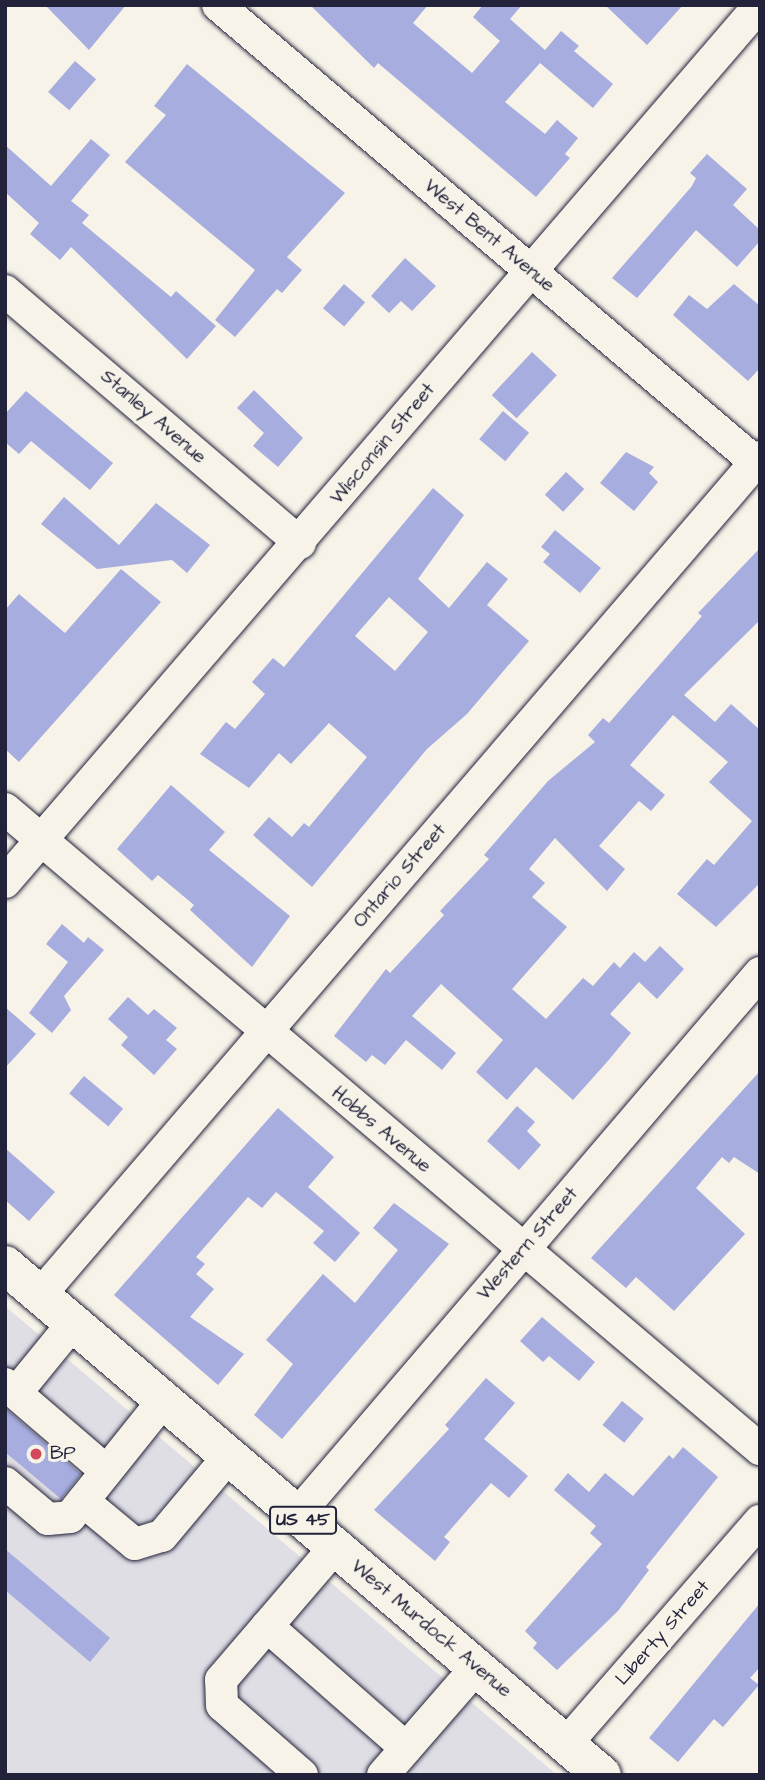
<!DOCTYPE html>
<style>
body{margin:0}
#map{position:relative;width:765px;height:1780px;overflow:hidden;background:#f7f3e8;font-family:"Architects Daughter",sans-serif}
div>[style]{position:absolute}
.built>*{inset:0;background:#dfdee5}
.building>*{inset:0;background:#a7adde;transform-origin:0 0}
.roads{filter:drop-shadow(0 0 2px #22223b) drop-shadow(0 0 2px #22223b)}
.minor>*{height:32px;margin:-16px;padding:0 16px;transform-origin:16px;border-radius:16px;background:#f7f3e8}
.major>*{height:38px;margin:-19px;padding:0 19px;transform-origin:19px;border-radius:19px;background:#f7f3e8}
.dots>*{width:19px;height:19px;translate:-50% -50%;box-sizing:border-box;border:4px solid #f7f3e8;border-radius:50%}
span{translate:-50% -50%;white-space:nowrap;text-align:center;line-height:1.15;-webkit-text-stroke:6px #f7f3e8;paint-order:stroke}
.shield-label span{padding:2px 5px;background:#f7f3e8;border:2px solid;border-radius:5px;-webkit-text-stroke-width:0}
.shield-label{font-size:18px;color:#22223b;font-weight:700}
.street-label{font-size:19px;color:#22223b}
.poi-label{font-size:19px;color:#22223b}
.left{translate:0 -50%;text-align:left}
.frame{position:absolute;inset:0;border:7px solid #22223b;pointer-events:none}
</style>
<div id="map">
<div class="built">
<i style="clip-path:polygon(5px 1306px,404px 1645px,557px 1775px,5px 1775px)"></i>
</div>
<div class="building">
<i style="clip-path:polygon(45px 5px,126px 5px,89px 50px)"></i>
<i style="clip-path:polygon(310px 5px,428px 5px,413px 23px,472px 73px,500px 41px,473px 17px,483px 5px,522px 5px,510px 19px,545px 50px,561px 31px,579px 46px,574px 51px,613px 84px,593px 108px,540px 63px,505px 102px,545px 134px,557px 120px,578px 138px,565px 154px,570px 158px,536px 197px,378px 63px,374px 68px)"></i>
<i style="clip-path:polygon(605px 5px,683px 5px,647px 45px)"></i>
<i style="left:75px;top:61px;width:28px;height:41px;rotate:41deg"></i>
<i style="clip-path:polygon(187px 64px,345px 193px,287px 257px,302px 270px,282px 293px,277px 289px,235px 337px,215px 320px,255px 270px,125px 162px,166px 115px,154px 106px)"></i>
<i style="clip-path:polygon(91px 139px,110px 155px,71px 201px,89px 215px,82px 223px,171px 297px,176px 291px,216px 326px,187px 359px,71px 247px,60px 260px,30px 234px,39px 223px,5px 192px,5px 145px,51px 186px)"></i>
<i style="clip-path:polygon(707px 154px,747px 189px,733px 205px,760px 230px,760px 241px,737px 267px,696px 230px,637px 298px,612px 278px,692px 186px,696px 178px,690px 173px)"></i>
<i style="clip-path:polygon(405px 258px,436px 286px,412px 311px,401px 301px,389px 313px,371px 296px)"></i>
<i style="left:344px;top:284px;width:28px;height:32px;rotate:41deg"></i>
<i style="clip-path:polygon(734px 284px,760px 306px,760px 368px,748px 381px,673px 315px,689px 295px,707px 309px)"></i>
<i style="left:532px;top:352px;width:34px;height:59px;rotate:43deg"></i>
<i style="clip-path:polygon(254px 390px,303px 438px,278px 467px,253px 446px,264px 433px,237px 408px)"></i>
<i style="clip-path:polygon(26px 391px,113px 463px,90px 490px,31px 441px,19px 454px,5px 442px,5px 414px)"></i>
<i style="left:503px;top:411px;width:34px;height:37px;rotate:40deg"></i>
<i style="clip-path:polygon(626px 452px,654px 467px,649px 473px,658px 482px,634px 511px,600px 483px)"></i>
<i style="left:566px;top:472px;width:25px;height:31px;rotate:43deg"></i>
<i style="clip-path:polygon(evenodd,433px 488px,464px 515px,418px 579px,449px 608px,487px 562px,508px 579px,487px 605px,529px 641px,467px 714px,427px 749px,312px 887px,253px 835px,269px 817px,292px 837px,304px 823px,309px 827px,367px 757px,329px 723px,291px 764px,279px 753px,249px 788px,200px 754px,226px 722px,235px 729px,265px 694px,252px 682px,273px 658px,284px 667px,433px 488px,389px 597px,428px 632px,395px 671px,355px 636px,389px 597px)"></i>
<i style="clip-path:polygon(64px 497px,119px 545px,156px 503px,210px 545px,187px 573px,172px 560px,97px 569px,41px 524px)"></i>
<i style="clip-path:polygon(555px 530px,601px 568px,580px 593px,543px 562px,550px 554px,541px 547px)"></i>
<i style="clip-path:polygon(760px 548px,760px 620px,684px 695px,715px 722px,731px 704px,760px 730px,760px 883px,716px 927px,677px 894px,707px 859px,714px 865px,752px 821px,709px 782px,728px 762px,673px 715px,630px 765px,665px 795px,651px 811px,639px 801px,599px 846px,625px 869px,607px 891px,555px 838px,529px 869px,545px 883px,532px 897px,567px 927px,512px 989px,546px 1019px,583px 978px,593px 986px,614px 962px,620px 968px,634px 952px,645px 962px,660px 946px,684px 969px,657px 999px,639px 982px,610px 1014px,631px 1033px,607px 1062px,573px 1100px,536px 1067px,507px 1100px,476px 1072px,503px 1040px,441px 984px,412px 1016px,456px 1053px,442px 1070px,406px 1040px,385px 1065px,372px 1055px,366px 1062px,334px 1036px,386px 969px,390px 973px,444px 915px,440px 911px,489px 859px,484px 855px,548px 781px,595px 742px,588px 735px,603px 718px,609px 723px,702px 616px,698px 613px)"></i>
<i style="clip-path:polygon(121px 569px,161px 602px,19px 762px,5px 749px,5px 610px,19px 594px,65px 633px)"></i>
<i style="clip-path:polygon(171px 785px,225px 832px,209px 850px,290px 916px,252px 967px,190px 910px,194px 905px,158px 875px,152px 881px,117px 849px)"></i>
<i style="clip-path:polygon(62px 924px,84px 943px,88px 937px,104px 950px,64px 996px,71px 1010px,52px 1033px,29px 1013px,68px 962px,46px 944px)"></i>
<i style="clip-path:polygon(128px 997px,148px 1015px,154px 1009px,177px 1028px,166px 1040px,177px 1049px,154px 1075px,121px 1045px,128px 1037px,108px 1019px)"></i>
<i style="clip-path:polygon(5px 1007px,36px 1034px,5px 1068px)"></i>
<i style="clip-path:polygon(760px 1071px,760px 1174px,734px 1157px,729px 1163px,722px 1157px,696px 1188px,745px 1234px,674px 1311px,636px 1277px,626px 1288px,591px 1258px)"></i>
<i style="left:84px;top:1076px;width:51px;height:23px;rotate:40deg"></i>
<i style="clip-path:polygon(517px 1106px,535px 1122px,527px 1131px,541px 1145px,519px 1170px,487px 1141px)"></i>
<i style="clip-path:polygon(278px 1108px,334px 1157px,308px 1187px,360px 1233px,335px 1262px,313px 1243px,324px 1231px,276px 1192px,262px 1208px,248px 1197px,196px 1257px,205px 1264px,196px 1274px,214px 1289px,190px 1317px,244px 1354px,218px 1385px,114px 1295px)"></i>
<i style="clip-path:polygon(5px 1148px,55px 1192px,29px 1221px,5px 1200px)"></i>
<i style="clip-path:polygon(394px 1203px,449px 1244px,282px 1439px,254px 1415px,293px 1364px,266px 1340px,323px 1274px,355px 1303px,398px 1250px,373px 1228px)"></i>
<i style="clip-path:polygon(542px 1317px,595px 1362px,579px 1381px,549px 1356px,543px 1362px,520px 1341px)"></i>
<i style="clip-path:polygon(486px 1378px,515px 1403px,484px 1439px,528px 1476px,509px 1498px,491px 1483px,444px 1537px,450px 1542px,435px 1561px,374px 1510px,449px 1429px,445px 1425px)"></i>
<i style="left:622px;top:1401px;width:28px;height:31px;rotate:39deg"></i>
<i style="clip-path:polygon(5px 1408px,81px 1474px,61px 1499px,5px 1452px)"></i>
<i style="clip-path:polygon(683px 1447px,718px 1477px,646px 1567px,649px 1570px,618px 1611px,557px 1670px,533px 1648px,537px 1643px,525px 1631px,602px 1544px,590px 1533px,596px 1526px,554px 1490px,568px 1473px,589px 1492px,605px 1473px,633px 1496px,669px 1455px,673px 1459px)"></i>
<i style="clip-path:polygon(5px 1549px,110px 1638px,90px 1662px,5px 1590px)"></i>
<i style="clip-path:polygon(760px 1603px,760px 1667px,750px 1678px,759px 1685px,723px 1727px,714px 1719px,678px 1762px,649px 1738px)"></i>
</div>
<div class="roads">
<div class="minor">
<i style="left:218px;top:5px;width:712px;rotate:40.38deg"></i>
<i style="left:5px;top:291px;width:388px;rotate:40.5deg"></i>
<i style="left:5px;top:809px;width:990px;rotate:40.29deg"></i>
<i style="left:5px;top:882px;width:1157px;rotate:-49.28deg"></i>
<i style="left:40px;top:1295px;width:1105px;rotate:-49.33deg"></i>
<i style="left:5px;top:1384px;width:133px;rotate:40.7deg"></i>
<i style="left:16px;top:1393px;width:90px;rotate:-50.8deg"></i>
<i style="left:5px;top:1483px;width:56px;rotate:39.9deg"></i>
<i style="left:48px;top:1519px;width:22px;rotate:-5deg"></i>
<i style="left:70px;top:1517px;width:147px;rotate:-51.3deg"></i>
<i style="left:83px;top:1501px;width:67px;rotate:39.6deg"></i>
<i style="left:135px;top:1544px;width:28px;rotate:-17deg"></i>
<i style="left:162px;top:1536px;width:103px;rotate:-50.1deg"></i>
<i style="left:297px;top:1515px;width:713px;rotate:-49.49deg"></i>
<i style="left:267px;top:1626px;width:185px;rotate:41.3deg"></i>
<i style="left:566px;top:1744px;width:296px;rotate:-49deg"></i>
<i style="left:302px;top:1775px;width:106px;rotate:-138.8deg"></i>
<i style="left:222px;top:1705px;width:25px;rotate:-92deg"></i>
<i style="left:221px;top:1680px;width:175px;rotate:-49.4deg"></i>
<i style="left:383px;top:1775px;width:143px;rotate:-49deg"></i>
</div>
<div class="major">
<i style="left:5px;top:1265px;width:785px;rotate:40.51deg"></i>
</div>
</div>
<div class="dots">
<i style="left:36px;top:1454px;background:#d1495b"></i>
</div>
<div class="shield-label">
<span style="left:303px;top:1520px">US 45</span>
</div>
<div class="street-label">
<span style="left:489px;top:236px;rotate:40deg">West Bent Avenue</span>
<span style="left:153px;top:417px;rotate:41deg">Stanley Avenue</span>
<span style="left:383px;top:444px;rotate:-50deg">Wisconsin Street</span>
<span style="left:400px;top:876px;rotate:-49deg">Ontario Street</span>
<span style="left:381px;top:1130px;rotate:40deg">Hobbs Avenue</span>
<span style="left:528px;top:1244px;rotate:-49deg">Western Street</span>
<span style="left:431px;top:1629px;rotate:40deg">West Murdock Avenue</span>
<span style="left:663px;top:1633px;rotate:-49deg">Liberty Street</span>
</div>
<div class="poi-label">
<span class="left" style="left:50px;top:1454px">BP</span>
</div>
<div class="frame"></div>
</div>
